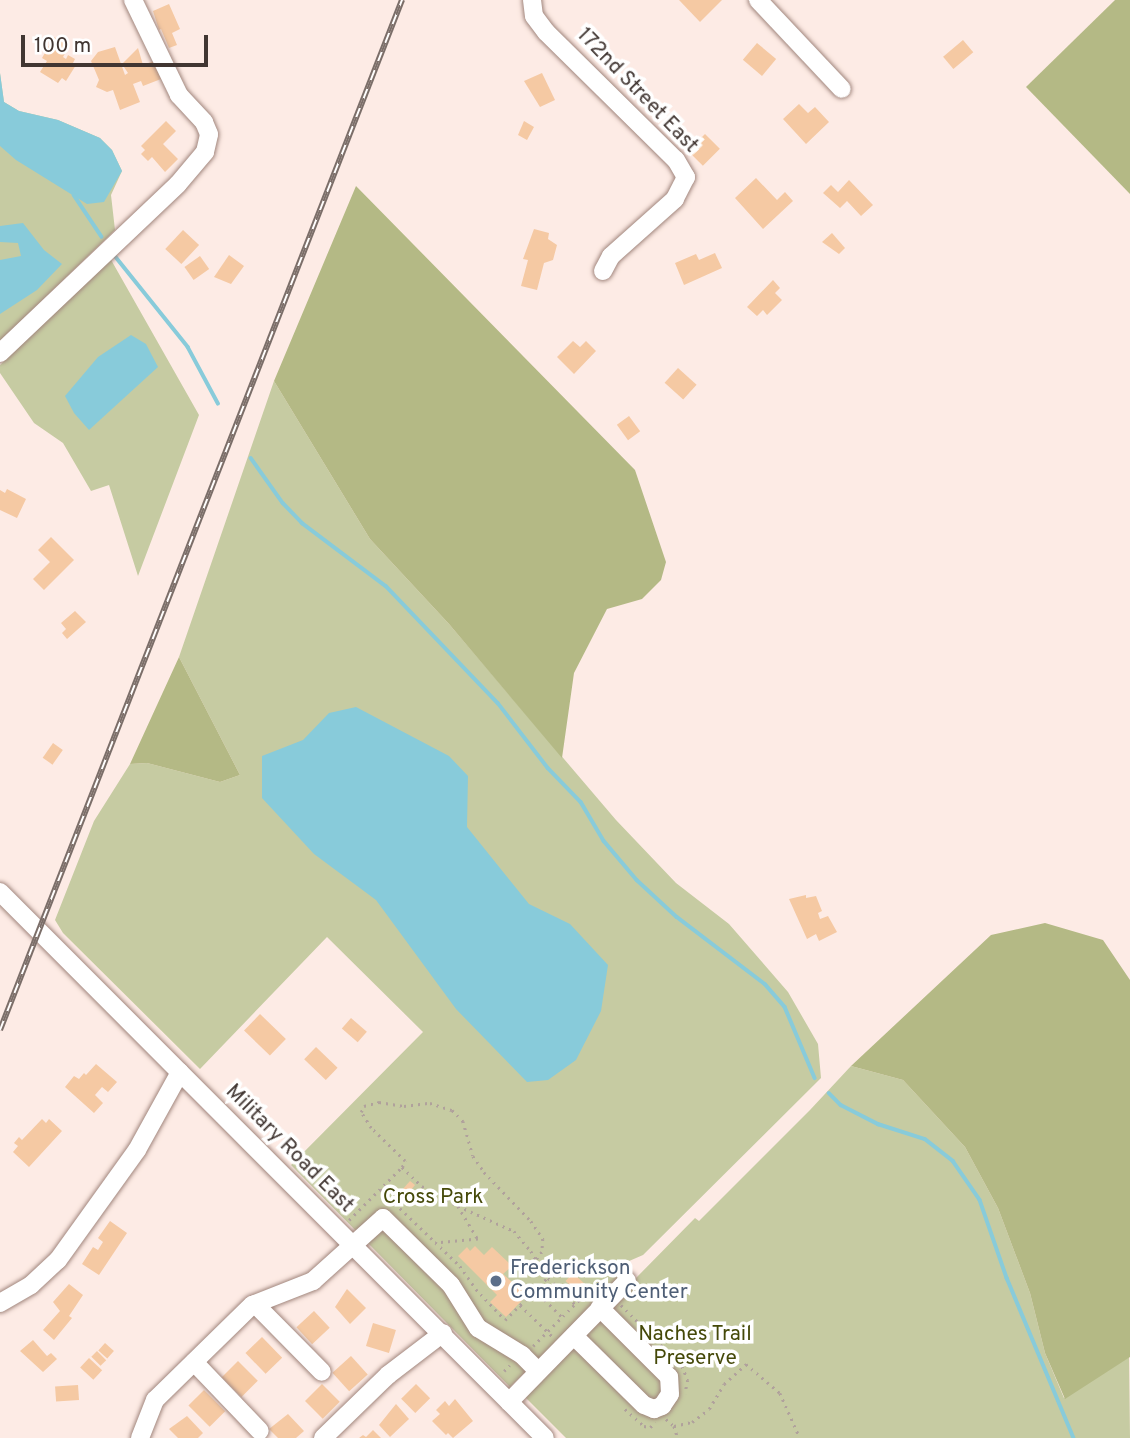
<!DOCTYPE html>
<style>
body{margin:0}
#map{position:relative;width:1130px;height:1438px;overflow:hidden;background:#fdebe5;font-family:Overpass,sans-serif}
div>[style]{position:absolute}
.green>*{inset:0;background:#c6cba2}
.forest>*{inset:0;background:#b4b985}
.water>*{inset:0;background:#88cbda}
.stream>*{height:3.5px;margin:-1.75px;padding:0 1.75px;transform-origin:1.75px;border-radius:1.75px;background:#88cbda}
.building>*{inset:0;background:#f5c9a3;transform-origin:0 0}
.path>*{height:2.5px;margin-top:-1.25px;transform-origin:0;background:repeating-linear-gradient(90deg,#b0a19c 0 2px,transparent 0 7px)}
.roads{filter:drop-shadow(0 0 2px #a1867d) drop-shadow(0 0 2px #a1867d)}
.minor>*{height:18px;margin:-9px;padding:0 9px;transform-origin:9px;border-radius:9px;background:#fff}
.rail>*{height:6px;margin-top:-3px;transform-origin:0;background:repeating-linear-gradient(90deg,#fff 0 10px,#7b6e69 0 20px);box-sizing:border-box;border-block:2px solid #7b6e69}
.dots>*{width:19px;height:19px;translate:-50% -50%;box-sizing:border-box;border:4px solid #fff;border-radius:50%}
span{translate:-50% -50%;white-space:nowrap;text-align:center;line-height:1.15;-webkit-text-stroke:7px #fff;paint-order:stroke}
.street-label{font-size:21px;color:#413632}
.park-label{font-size:21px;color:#454909}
.service-label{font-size:21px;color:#4e5e75}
.left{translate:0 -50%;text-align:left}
.scale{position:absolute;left:21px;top:35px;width:187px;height:32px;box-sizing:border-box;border:4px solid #413632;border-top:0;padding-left:9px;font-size:21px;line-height:24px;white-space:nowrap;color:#413632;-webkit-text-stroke:5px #fff;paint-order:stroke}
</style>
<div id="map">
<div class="green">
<i style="clip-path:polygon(0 73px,4px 102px,19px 111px,58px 120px,100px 138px,112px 150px,122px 171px,111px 195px,115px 230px,0 341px)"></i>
<i style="clip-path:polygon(110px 258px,199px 415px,138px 576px,109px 485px,91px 491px,63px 443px,34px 423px,0 373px,0 365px)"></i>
<i style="clip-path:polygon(274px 381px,370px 539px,449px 624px,616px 820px,676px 883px,729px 924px,788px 992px,818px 1044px,821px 1078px,643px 1255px,613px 1268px,621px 1277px,510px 1387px,291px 1165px,423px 1032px,327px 937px,200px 1069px,63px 933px,55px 920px,94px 821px,130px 764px,147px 763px,220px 782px,240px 775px,179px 657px)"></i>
<i style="clip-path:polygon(851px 1066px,903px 1080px,965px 1147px,998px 1208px,1030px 1293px,1045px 1353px,1064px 1398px,1129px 1357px,1130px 1438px,566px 1438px,522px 1394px,695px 1218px,699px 1221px,810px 1110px)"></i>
</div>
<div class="forest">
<i style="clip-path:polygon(1115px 0,1130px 0,1130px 194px,1026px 87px)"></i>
<i style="clip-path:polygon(356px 186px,635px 470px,666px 562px,661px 580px,642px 599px,607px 609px,574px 673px,562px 758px,449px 624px,370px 539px,274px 381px)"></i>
<i style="clip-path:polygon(179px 657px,240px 775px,220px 782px,147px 763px,130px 764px)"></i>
<i style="clip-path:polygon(1045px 923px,1103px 940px,1130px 980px,1130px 1357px,1065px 1399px,1045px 1353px,1030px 1293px,998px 1208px,965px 1147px,903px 1080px,851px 1066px,991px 935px)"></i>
</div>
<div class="water">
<i style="clip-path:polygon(0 73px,4px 102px,19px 111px,58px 120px,100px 138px,112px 150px,122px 171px,104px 202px,87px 204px,16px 160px,0 146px)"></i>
<i style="clip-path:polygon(23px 223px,44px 250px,62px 264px,37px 290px,0 314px,0 260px,21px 256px,18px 243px,0 242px,0 226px)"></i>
<i style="clip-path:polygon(131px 335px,146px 344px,158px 367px,89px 430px,74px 413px,65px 396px,98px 357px)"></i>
<i style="clip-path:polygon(356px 707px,449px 756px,468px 776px,467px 827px,529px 904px,570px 924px,608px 965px,601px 1011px,576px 1060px,548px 1080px,527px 1082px,456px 1009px,376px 900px,314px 854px,262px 798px,262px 756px,303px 740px,329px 713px)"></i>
</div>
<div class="stream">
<i style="left:74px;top:195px;width:50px;rotate:56.3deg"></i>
<i style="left:116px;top:257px;width:115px;rotate:51.3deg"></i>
<i style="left:188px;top:347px;width:64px;rotate:61.8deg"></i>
<i style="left:251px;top:458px;width:55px;rotate:54.6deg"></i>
<i style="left:283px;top:503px;width:28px;rotate:46deg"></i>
<i style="left:302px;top:523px;width:105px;rotate:36.9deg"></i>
<i style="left:386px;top:586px;width:162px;rotate:46.3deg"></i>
<i style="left:498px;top:703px;width:82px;rotate:52.4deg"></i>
<i style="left:548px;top:768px;width:47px;rotate:45.9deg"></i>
<i style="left:581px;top:802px;width:45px;rotate:59.5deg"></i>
<i style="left:604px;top:841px;width:51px;rotate:49.8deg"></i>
<i style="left:637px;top:880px;width:54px;rotate:42.8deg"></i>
<i style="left:677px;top:917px;width:111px;rotate:37.3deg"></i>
<i style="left:765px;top:984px;width:30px;rotate:49deg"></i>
<i style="left:785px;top:1007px;width:77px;rotate:67.1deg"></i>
<i style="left:829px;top:1093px;width:17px;rotate:45deg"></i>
<i style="left:841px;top:1105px;width:42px;rotate:27.2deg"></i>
<i style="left:878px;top:1124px;width:49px;rotate:17.7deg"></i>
<i style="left:925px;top:1139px;width:36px;rotate:38deg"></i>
<i style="left:953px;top:1161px;width:47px;rotate:55.3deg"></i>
<i style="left:980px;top:1200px;width:83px;rotate:70.9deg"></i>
<i style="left:1007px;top:1278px;width:173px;rotate:67.3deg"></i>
</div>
<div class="building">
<i style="clip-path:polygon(679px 0,722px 0,700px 22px)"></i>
<i style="clip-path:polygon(169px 4px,180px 29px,172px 33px,177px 45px,169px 48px,161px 29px,159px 30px,153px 11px)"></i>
<i style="clip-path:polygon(54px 37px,69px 46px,63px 57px,66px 59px,68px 55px,75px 59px,73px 63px,76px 65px,66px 81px,62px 78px,58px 83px,40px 72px,47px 61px,42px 58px)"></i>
<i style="left:963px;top:40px;width:16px;height:26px;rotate:50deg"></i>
<i style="left:757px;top:43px;width:25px;height:22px;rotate:40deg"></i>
<i style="clip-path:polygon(115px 47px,125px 75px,128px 73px,122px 64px,138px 48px,143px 65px,154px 61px,161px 79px,143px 86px,141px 81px,133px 84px,140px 102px,120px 110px,113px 90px,107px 92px,96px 87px,99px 80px,91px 61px,98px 52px)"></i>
<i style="clip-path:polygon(542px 73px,555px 100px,540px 107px,524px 81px)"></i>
<i style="clip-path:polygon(799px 104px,808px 113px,815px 107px,829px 122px,806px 144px,783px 119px)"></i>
<i style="clip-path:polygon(166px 121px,176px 131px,163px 144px,178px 159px,165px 172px,152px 157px,148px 161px,141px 154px,145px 150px,141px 146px)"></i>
<i style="clip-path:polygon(524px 121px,534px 127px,527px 140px,518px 135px)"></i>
<i style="left:705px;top:134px;width:21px;height:24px;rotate:45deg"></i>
<i style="clip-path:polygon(756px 178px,777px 200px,785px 192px,793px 201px,763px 229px,735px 198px)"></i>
<i style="clip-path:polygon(849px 180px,873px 205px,861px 216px,847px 201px,840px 208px,823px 193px,831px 185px,838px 192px)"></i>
<i style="clip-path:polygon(534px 229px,549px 233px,548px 239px,557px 245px,553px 260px,544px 263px,537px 290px,521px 286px,528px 260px,523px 259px)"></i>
<i style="left:183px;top:230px;width:22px;height:26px;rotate:43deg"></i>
<i style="clip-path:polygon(832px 233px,845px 248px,839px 254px,822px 242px)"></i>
<i style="clip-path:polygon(715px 253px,722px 268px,684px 285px,675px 263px,696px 254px,699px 260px)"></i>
<i style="clip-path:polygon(229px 255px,244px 266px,231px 284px,214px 277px)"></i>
<i style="left:200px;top:256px;width:16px;height:19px;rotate:55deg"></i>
<i style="clip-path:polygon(773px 280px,780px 288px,775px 293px,782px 300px,767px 315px,763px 310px,757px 316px,747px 307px)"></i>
<i style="clip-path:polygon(573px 341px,580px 347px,586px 341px,596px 351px,574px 374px,557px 357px)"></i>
<i style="left:678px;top:368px;width:25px;height:20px;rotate:42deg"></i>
<i style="left:629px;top:416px;width:19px;height:15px;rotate:54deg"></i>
<i style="clip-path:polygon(7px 489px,26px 499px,17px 518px,0 510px,0 490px,5px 493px)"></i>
<i style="clip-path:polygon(51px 537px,74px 560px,44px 590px,33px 579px,50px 562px,38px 550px)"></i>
<i style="clip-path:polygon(75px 611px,86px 622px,67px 639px,62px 633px,66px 629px,61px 623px)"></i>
<i style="left:53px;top:743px;width:12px;height:18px;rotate:35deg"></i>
<i style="clip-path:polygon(806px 895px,806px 898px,816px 896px,822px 911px,818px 913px,820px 919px,828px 916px,837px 932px,819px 941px,816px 934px,807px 939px,789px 899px)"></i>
<i style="left:260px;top:1014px;width:36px;height:23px;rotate:44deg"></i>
<i style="left:351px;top:1018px;width:21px;height:14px;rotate:41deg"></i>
<i style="left:316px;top:1047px;width:30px;height:17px;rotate:44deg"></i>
<i style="clip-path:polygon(96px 1064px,117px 1082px,108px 1092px,102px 1087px,95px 1095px,103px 1103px,94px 1113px,65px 1087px,74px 1076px,79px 1079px,84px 1073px,86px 1075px)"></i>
<i style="clip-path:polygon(42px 1119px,46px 1123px,49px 1119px,62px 1131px,29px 1167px,13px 1152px,18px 1146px,14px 1143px,19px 1137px,22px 1140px)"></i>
<i style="clip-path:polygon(410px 1181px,415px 1185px,407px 1195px,402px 1190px)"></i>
<i style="clip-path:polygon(110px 1221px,127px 1233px,99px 1275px,82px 1264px,93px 1247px,98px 1250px,103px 1242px,98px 1238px)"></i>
<i style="clip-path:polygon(475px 1246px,484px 1255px,492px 1247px,512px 1266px,503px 1274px,527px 1295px,506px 1317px,490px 1302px,497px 1295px,458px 1256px,467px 1247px,470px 1251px)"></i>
<i style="left:573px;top:1273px;width:21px;height:11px;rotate:43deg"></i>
<i style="clip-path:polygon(69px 1284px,83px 1295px,69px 1316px,72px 1318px,54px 1340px,43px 1330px,60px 1311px,53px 1302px)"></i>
<i style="clip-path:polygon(347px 1289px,366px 1308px,350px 1324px,335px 1307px)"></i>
<i style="left:314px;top:1311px;width:23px;height:24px;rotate:47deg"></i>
<i style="left:373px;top:1323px;width:24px;height:24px;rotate:17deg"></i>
<i style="left:262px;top:1337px;width:29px;height:23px;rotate:46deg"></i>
<i style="clip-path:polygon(33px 1340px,47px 1356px,51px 1353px,57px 1359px,43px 1372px,20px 1351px)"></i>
<i style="left:105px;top:1343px;width:12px;height:10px;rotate:42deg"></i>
<i style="left:97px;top:1351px;width:13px;height:8px;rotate:45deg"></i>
<i style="left:351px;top:1356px;width:25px;height:25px;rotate:48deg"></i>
<i style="left:89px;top:1358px;width:18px;height:13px;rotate:43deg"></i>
<i style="left:238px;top:1361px;width:28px;height:23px;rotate:45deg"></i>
<i style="left:322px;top:1384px;width:25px;height:24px;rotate:45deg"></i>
<i style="left:416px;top:1384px;width:20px;height:21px;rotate:45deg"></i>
<i style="left:78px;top:1385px;width:15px;height:23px;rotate:86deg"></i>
<i style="left:204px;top:1390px;width:30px;height:22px;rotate:45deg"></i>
<i style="clip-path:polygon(455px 1399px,473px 1421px,453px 1438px,448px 1433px,446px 1435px,432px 1421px,440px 1414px,436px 1410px,445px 1401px,449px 1406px)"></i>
<i style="clip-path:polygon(396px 1404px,409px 1419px,390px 1437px,379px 1425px)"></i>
<i style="clip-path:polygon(288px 1414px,304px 1431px,296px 1438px,278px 1438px,269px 1429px)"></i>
<i style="clip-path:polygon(187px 1416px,203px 1433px,198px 1438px,178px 1438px,169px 1429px)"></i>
<i style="clip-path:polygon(373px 1430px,381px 1438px,359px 1438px,363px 1435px,366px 1437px)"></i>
</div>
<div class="path">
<i style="left:402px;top:1167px;width:7px;rotate:-63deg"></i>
<i style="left:405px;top:1161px;width:47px;rotate:-135.9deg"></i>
<i style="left:371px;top:1128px;width:19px;rotate:-122deg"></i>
<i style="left:361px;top:1112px;width:7px;rotate:-63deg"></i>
<i style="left:364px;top:1106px;width:16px;rotate:-15deg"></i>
<i style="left:379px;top:1102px;width:25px;rotate:9deg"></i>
<i style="left:404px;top:1106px;width:26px;rotate:-7deg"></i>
<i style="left:430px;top:1103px;width:23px;rotate:18deg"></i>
<i style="left:452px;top:1110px;width:16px;rotate:45deg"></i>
<i style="left:463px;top:1121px;width:36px;rotate:74deg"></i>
<i style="left:473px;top:1156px;width:19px;rotate:55deg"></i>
<i style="left:484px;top:1172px;width:68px;rotate:46.2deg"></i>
<i style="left:531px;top:1221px;width:22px;rotate:56deg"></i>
<i style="left:543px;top:1239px;width:13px;rotate:94deg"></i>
<i style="left:542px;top:1252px;width:10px;rotate:127deg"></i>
<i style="left:380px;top:1189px;width:111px;rotate:43.9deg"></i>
<i style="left:460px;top:1266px;width:28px;rotate:55deg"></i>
<i style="left:476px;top:1289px;width:42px;rotate:46.9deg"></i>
<i style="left:505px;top:1320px;width:61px;rotate:-45deg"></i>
<i style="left:458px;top:1206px;width:61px;rotate:24.1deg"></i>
<i style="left:514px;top:1231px;width:26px;rotate:50deg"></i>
<i style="left:531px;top:1251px;width:25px;rotate:61deg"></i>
<i style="left:543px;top:1273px;width:45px;rotate:44.1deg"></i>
<i style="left:349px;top:1220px;width:75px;rotate:-45deg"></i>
<i style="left:402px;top:1167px;width:28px;rotate:44deg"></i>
<i style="left:422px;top:1186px;width:41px;rotate:29.1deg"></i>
<i style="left:458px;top:1206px;width:39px;rotate:59deg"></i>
<i style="left:478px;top:1239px;width:43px;rotate:174.7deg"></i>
<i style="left:535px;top:1290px;width:38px;rotate:45deg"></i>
<i style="left:520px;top:1305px;width:46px;rotate:44.1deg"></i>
<i style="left:621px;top:1305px;width:86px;rotate:45deg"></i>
<i style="left:682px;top:1366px;width:15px;rotate:67deg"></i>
<i style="left:688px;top:1380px;width:14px;rotate:102deg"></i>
<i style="left:533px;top:1346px;width:95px;rotate:-45deg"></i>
<i style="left:504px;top:1371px;width:8px;rotate:-45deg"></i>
<i style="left:625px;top:1409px;width:25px;rotate:42deg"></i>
<i style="left:644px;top:1426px;width:6px;rotate:9deg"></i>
<i style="left:650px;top:1427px;width:7px;rotate:-34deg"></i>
<i style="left:666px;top:1419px;width:11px;rotate:41deg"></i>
<i style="left:674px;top:1426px;width:13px;rotate:72deg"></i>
<i style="left:674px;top:1426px;width:18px;rotate:-13deg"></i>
<i style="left:692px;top:1422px;width:21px;rotate:-37deg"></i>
<i style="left:709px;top:1409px;width:29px;rotate:-59deg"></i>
<i style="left:724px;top:1384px;width:30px;rotate:-42deg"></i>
<i style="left:746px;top:1364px;width:45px;rotate:40.5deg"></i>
<i style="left:780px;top:1393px;width:49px;rotate:66deg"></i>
</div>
<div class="roads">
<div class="minor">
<i style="left:532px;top:0;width:16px;rotate:83deg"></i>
<i style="left:534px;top:16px;width:20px;rotate:53deg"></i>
<i style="left:546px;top:32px;width:182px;rotate:44.6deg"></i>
<i style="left:676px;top:160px;width:20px;rotate:60deg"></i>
<i style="left:686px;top:177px;width:25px;rotate:117deg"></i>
<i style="left:675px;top:199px;width:86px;rotate:138.3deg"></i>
<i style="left:611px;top:256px;width:17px;rotate:118deg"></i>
<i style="left:758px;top:0;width:122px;rotate:46.7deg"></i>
<i style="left:0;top:353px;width:245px;rotate:-43.5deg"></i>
<i style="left:178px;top:184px;width:42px;rotate:-49.8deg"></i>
<i style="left:205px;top:152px;width:18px;rotate:-77deg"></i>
<i style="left:209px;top:134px;width:13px;rotate:-113deg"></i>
<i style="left:204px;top:122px;width:37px;rotate:-133deg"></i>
<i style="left:179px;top:95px;width:106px;rotate:-115.8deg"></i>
<i style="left:0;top:892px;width:771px;rotate:45.05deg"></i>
<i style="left:0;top:1303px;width:36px;rotate:-30deg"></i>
<i style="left:31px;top:1285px;width:37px;rotate:-43deg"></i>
<i style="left:58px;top:1260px;width:135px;rotate:-54.3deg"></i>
<i style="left:137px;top:1150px;width:89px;rotate:-61.1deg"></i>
<i style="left:255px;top:1304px;width:95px;rotate:45.4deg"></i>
<i style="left:574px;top:1336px;width:98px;rotate:44.6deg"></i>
<i style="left:644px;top:1405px;width:11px;rotate:22deg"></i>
<i style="left:654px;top:1409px;width:9px;rotate:-21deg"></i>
<i style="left:662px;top:1406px;width:14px;rotate:-56deg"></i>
<i style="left:670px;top:1394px;width:17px;rotate:-93deg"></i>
<i style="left:669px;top:1377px;width:98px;rotate:-135deg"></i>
<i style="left:194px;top:1362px;width:95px;rotate:46.3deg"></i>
<i style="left:509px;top:1402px;width:169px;rotate:-45.7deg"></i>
<i style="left:140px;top:1438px;width:41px;rotate:-68.5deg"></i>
<i style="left:155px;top:1400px;width:136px;rotate:-44.4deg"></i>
<i style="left:252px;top:1305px;width:66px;rotate:-21.5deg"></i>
<i style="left:313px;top:1281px;width:94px;rotate:-42deg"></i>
<i style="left:383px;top:1218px;width:95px;rotate:44.6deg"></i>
<i style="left:451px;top:1285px;width:51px;rotate:57.9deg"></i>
<i style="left:478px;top:1328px;width:52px;rotate:31.5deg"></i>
<i style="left:522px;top:1355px;width:23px;rotate:45deg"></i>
<i style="left:323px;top:1438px;width:91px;rotate:-44.1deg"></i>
<i style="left:388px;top:1375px;width:69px;rotate:-37.4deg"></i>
</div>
</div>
<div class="rail">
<i style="left:0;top:1030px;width:1106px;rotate:-68.68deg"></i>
</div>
<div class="dots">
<i style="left:496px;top:1281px;background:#5c6f8a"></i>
</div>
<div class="street-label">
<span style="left:637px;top:91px;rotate:46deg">172nd Street East</span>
<span style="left:289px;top:1149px;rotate:45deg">Military Road East</span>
</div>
<div class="park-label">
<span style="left:433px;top:1198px">Cross Park</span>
<span style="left:695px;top:1347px">Naches Trail<br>Preserve</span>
</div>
<div class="service-label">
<span class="left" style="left:510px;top:1281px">Frederickson<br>Community Center</span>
</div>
<div class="scale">100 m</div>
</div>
